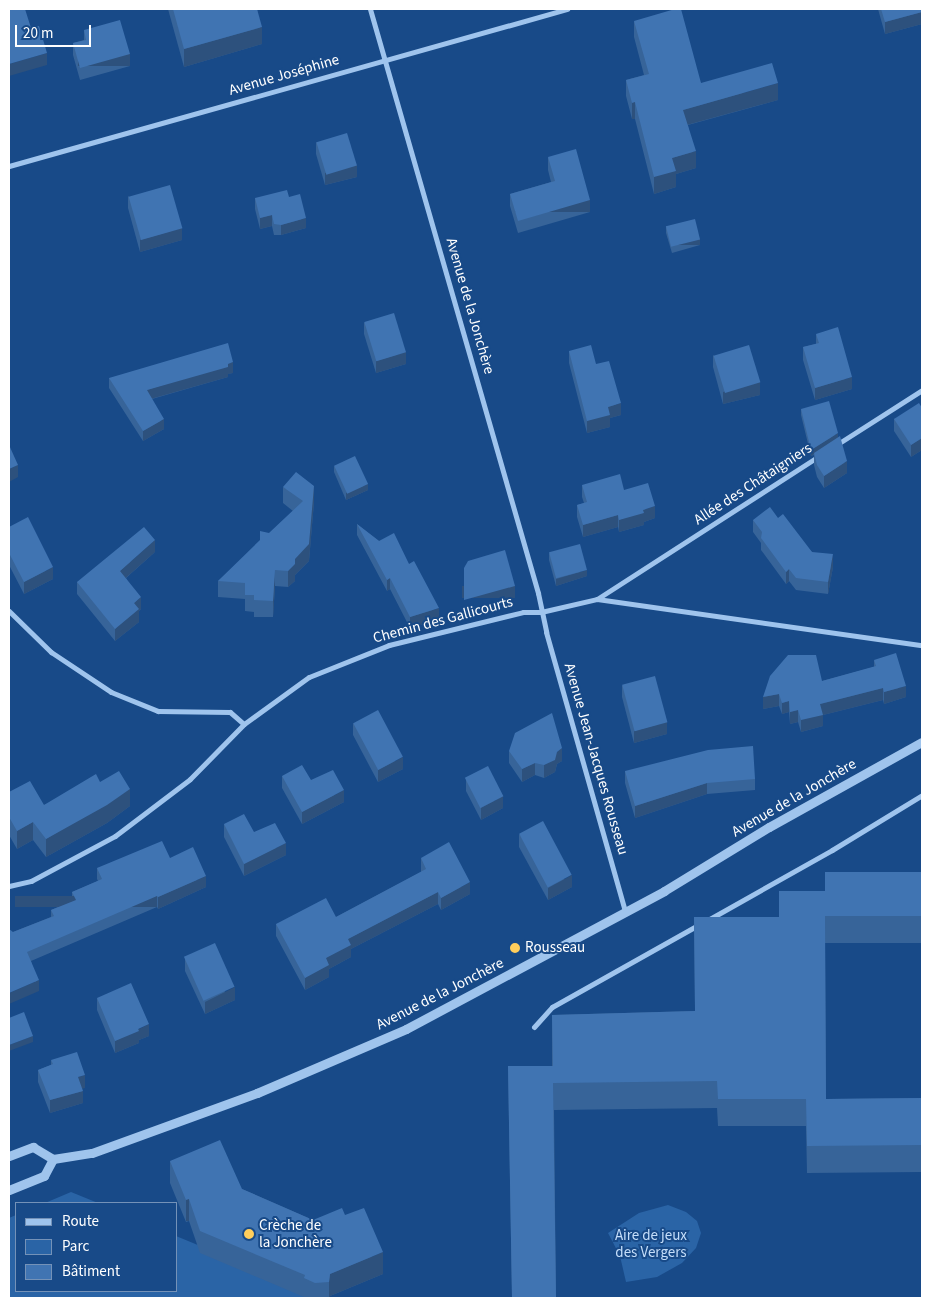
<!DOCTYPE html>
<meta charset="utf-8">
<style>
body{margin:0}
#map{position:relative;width:931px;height:1307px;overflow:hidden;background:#184a88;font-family:"Source Sans 3",sans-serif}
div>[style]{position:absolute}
.green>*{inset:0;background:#2a64a6}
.minor>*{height:5px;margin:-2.5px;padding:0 2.5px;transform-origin:2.5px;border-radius:2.5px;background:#9fc4ed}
.tertiary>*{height:9px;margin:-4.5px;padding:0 4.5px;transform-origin:4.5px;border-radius:4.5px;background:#9fc4ed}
.wall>*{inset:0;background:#376499}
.shaded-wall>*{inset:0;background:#2d517d;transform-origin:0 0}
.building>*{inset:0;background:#4074b2;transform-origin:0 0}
.dots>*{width:14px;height:14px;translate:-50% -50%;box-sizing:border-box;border:2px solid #184a88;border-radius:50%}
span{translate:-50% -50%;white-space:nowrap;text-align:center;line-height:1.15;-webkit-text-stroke:4px #184a88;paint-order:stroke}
.street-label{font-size:15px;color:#fff}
.poi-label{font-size:15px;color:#fff}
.left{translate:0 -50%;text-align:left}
.park-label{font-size:15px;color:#c5defa}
.frame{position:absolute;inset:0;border:10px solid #fff;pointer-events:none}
.legend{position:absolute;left:15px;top:1202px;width:162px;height:90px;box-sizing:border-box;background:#184a88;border:1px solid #7492b8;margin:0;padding:6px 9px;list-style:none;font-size:15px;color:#fff}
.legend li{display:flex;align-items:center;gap:10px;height:25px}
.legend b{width:25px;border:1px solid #7492b8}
.scale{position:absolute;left:15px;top:25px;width:76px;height:22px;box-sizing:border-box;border:2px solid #fff;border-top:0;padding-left:6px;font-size:15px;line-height:18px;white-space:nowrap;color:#fff;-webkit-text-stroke:4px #184a88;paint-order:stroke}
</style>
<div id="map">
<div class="green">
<i style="clip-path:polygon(71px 1192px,98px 1203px,45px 1203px)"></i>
<i style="clip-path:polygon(668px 1205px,686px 1212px,697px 1221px,701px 1233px,696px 1248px,682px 1263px,657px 1277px,626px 1282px,620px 1256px,608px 1233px,639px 1213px)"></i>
<i style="clip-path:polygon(16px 1215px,16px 1291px,176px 1291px,176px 1236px,326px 1298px,9px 1298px,9px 1218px)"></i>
</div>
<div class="minor">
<i style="left:370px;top:9px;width:608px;rotate:73.95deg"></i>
<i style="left:538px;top:593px;width:40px;rotate:78deg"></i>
<i style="left:546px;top:632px;width:291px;rotate:74.2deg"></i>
<i style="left:9px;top:166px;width:580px;rotate:-15.71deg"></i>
<i style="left:836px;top:445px;width:102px;rotate:-32.6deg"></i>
<i style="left:597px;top:599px;width:264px;rotate:-32.8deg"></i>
<i style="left:9px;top:611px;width:59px;rotate:44.3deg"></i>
<i style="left:51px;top:652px;width:72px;rotate:33.7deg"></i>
<i style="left:111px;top:692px;width:51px;rotate:22deg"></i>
<i style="left:158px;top:711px;width:72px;rotate:0.8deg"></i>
<i style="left:230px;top:712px;width:18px;rotate:41deg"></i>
<i style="left:9px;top:886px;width:23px;rotate:-13deg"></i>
<i style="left:31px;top:881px;width:95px;rotate:-28.2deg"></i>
<i style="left:115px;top:836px;width:94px;rotate:-37.2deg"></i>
<i style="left:190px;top:779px;width:77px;rotate:-45.5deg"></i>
<i style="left:244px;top:724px;width:80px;rotate:-35.9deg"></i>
<i style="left:309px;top:677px;width:86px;rotate:-21.8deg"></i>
<i style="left:389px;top:645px;width:138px;rotate:-13.8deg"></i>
<i style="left:523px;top:612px;width:18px"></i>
<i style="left:541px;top:612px;width:57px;rotate:-13.1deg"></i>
<i style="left:597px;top:599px;width:328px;rotate:8.1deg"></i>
<i style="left:706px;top:921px;width:145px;rotate:-29.4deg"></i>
<i style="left:832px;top:850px;width:105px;rotate:-31.4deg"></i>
<i style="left:534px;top:1027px;width:27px;rotate:-48deg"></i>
<i style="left:552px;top:1007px;width:167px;rotate:-29.3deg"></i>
</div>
<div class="tertiary">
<i style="left:9px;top:1156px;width:26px;rotate:-21deg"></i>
<i style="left:33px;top:1147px;width:23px;rotate:31deg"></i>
<i style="left:53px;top:1159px;width:39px;rotate:-9deg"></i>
<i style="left:92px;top:1153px;width:176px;rotate:-20deg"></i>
<i style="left:257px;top:1093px;width:162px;rotate:-23.2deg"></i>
<i style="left:406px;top:1029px;width:293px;rotate:-28.1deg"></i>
<i style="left:664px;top:891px;width:123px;rotate:-31.4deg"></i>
<i style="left:769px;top:827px;width:175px;rotate:-29.1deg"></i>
<i style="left:9px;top:1190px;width:38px;rotate:-22deg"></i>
<i style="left:44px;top:1176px;width:19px;rotate:-62deg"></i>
</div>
<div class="wall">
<i style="clip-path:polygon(168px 9px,257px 9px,262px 44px,184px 67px)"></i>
<i style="clip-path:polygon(878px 9px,922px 9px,922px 24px,885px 34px)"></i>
<i style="clip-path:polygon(634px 21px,701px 83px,778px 100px,688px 125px,696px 168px,676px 174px,676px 187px,654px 194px,635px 119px,632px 119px,626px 96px,626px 80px,644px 75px,634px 37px)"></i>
<i style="clip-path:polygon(84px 30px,130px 66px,80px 80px,73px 55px,73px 43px,84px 40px)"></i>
<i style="clip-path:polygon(316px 142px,357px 177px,325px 185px,316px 154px)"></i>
<i style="clip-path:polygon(548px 157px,590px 212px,518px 233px,510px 206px,510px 194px,551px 182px,548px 170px)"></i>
<i style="clip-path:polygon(128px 196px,182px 240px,140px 252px,128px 208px)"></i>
<i style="clip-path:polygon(289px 197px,306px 228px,281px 235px,274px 235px,272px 226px,260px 229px,255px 209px,255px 198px)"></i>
<i style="clip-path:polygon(666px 227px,700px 245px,672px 253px,666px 233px)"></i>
<i style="clip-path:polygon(364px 322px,406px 364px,376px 373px,364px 334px)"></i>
<i style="clip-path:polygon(816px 334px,852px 389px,815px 400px,803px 360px,803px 347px,816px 344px)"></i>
<i style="clip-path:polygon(569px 351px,596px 364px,621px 415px,610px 418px,610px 427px,587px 433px,569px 363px)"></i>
<i style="clip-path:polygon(713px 355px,760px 395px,723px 404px,713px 367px)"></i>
<i style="clip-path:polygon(233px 373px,228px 374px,228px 377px,152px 399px,164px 429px,143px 441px,109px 388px,109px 378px)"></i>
<i style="clip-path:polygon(922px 408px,922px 450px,911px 457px,894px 431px,894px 419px)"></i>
<i style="clip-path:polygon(801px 409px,838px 437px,847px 473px,824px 488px,817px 477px,814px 465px,814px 455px,811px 456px,801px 415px)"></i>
<i style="clip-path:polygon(334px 466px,368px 490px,346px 500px,334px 472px)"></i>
<i style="clip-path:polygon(582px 485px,624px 490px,655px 518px,644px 522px,644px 525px,619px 532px,618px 527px,583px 537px,577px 517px,577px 505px,584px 503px,582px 497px)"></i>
<i style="clip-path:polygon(283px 487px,314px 502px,309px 561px,295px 575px,295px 581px,288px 587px,275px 586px,273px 617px,254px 617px,254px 612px,245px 611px,245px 599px,218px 597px,218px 581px,293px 511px,283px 503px)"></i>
<i style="clip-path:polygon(778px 518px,812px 552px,833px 567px,828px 594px,796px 590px,789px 581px,786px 584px,761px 550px,761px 543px,753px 532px,753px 520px)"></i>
<i style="clip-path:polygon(357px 524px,409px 564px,439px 620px,410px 628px,390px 589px,387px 591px,357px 535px)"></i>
<i style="clip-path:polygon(9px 527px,53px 579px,24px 594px,9px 565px)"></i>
<i style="clip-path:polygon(155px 552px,126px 578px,141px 609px,139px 611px,139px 622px,115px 641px,77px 594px,77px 582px)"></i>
<i style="clip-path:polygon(549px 553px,587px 576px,556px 586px,549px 560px)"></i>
<i style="clip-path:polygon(874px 660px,906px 697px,884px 704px,883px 700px,823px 715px,823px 726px,801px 732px,798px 722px,790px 724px,789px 712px,782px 714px,779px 706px,763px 709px,763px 697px,874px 667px)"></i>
<i style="clip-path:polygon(622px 685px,667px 734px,634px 743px,622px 697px)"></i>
<i style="clip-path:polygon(353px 723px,403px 769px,378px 782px,353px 735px)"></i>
<i style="clip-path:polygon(509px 751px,562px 761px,557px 764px,555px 772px,544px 778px,535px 775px,522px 782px,509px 763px)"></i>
<i style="clip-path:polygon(625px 771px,755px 779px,755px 790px,707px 794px,635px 818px,625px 783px)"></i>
<i style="clip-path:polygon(282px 776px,311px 780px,344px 802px,302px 824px,282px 788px)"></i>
<i style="clip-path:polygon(466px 779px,503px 808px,481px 820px,466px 791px)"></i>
<i style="clip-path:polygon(100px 782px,130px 806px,107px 823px,46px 857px,33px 840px,17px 849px,9px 835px,9px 792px,44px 805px)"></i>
<i style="clip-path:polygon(224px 824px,254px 832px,286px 855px,244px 876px,224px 837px)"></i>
<i style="clip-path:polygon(519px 834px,572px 887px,548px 900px,519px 847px)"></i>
<i style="clip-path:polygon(170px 858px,206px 887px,158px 909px,157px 907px,31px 961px,39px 991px,13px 932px,51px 917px,51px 910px,72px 901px,72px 892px,98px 881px,97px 879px,97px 868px)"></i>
<i style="clip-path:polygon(421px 858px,470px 894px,441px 910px,438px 904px,351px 949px,351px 957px,329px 969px,329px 977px,305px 990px,276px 936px,276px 924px,336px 917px,421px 872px)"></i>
<i style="clip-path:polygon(922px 872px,922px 943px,825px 943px,826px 1099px,922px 1098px,922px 1172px,807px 1173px,806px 1126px,718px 1126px,717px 1108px,554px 1110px,556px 1298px,512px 1298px,508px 1066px,552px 1066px,552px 1015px,695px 1011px,694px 917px,779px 917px,825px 891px)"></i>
<i style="clip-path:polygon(185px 958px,235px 1000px,205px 1014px,185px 971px)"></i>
<i style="clip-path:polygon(97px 998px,149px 1036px,139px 1040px,139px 1043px,115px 1053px,97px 1010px)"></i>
<i style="clip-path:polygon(51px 1060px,85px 1088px,82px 1088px,83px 1103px,50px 1113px,38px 1082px,38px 1070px,51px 1065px)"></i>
<i style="clip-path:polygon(170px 1161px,242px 1189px,313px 1220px,345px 1215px,383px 1274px,330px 1296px,330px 1298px,304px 1298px,304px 1297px,200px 1253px,189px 1221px,186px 1222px,170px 1183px)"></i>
</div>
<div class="shaded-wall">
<i style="clip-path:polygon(922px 12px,922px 24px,885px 34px,885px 22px)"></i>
<i style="clip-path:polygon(262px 27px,262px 44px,184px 67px,184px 49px)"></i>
<i style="clip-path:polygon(47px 53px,47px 65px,9px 76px,9px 64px)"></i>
<i style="left:130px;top:54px;width:12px;height:52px;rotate:90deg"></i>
<i style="clip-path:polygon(778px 83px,778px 100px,683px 126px,683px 110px)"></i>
<i style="left:635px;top:102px;width:17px;height:3px;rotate:90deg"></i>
<i style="clip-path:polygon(696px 151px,696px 168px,676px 174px,676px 187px,654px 194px,654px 177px,672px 158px)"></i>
<i style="clip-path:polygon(357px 165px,357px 177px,325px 185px,325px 173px)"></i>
<i style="left:590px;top:200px;width:12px;height:75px;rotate:90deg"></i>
<i style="clip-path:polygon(272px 215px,272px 226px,260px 229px,260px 218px)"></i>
<i style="clip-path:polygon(306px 218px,306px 228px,281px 235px,281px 225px)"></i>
<i style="clip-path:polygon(182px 228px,182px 240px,140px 252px,140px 240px)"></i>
<i style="left:700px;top:239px;width:6px;height:29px;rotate:90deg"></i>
<i style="clip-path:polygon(406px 352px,406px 364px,376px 373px,376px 361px)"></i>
<i style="clip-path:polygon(233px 362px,233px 373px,228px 374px,228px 377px,147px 400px,147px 390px)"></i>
<i style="clip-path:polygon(852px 377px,852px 389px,815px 400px,815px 388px)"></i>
<i style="clip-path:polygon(760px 382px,760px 395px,723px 404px,723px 392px)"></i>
<i style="clip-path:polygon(621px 403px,621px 415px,610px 418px,610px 427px,587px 433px,587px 421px,608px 407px)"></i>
<i style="clip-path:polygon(164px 419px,164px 429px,143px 441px,143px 431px)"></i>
<i style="clip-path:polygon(838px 433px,838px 439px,811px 456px,811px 450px)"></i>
<i style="clip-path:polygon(922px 438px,922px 450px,911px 457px,911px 445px)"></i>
<i style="clip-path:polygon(847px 461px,847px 473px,824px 488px,824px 476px)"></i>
<i style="clip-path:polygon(18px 465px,18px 477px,9px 482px,9px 469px)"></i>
<i style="clip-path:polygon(368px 484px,368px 490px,346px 500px,346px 493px)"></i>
<i style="clip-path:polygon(314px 486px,314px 502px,309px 561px,295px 575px,295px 581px,288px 587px,288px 571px,295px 559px)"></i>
<i style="clip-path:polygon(655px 506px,655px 518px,644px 522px,644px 525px,619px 532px,619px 520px,643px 510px)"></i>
<i style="clip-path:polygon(618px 515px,618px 527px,583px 537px,583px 525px)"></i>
<i style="clip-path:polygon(155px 540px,155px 552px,120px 583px,120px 571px)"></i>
<i style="clip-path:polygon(833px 554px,833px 567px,828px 594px,828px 582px)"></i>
<i style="clip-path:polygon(53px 567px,53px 579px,24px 594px,24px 582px)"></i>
<i style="clip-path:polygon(789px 569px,789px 581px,786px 584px,786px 572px)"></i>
<i style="clip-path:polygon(275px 570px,275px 586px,273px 617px,273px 601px)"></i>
<i style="clip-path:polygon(587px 570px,587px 576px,556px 586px,556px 579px)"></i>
<i style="clip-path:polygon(390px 578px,390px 589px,387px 591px,387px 580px)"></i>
<i style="left:515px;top:586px;width:12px;height:53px;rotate:90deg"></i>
<i style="clip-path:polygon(141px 597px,141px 609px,139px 611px,139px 622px,115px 641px,115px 629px,134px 603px)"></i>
<i style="clip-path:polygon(439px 608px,439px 620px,410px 628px,410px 617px)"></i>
<i style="clip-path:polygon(906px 686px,906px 697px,884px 704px,884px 692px)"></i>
<i style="clip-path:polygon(883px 688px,883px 700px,823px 715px,823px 726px,801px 732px,801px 720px,820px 704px)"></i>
<i style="clip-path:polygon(779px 694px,779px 706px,763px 709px,763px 697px)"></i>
<i style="clip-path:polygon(789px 701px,789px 712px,782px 714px,782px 703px)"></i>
<i style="clip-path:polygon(798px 710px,798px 722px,790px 724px,790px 712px)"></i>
<i style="clip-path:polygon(667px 722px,667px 734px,634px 743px,634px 731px)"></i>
<i style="clip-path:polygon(562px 748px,562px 761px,557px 764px,555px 772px,544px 778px,544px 765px,557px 752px)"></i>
<i style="clip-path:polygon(403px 757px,403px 769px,378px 782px,378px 770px)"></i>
<i style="clip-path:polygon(535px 763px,535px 775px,522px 782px,522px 769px)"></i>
<i style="clip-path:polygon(707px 783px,707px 794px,635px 818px,635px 806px)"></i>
<i style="clip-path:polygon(130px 789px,130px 806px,107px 823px,46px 857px,46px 839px)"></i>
<i style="clip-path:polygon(344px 790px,344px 802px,302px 824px,302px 812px)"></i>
<i style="clip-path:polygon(503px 796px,503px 808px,481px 820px,481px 808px)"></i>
<i style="clip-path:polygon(33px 822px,33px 840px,17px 849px,17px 831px)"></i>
<i style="clip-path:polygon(286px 843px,286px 855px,244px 876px,244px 864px)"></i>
<i style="clip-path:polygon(572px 875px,572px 887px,548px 900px,548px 888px)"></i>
<i style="clip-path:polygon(206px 876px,206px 887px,158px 909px,158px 897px)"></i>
<i style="clip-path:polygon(470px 882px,470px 894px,441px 910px,441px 898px)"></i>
<i style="clip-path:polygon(438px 892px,438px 904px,351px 949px,351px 957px,329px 969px,329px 977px,305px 990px,305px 978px,326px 958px,348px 939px)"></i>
<i style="left:157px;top:896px;width:11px;height:142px;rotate:90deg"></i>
<i style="clip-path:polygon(39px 980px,39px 991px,9px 1004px,9px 993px)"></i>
<i style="clip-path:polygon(235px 987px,235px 1000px,205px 1014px,205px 1002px)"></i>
<i style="clip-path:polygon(149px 1024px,149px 1036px,139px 1040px,139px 1043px,115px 1053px,115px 1041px)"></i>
<i style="clip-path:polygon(33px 1036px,33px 1042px,9px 1051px,9px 1045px)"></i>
<i style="clip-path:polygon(85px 1075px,85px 1088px,78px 1090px,78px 1077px)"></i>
<i style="clip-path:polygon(83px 1091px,83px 1103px,50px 1113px,50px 1100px)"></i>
<i style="left:189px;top:1199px;width:22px;height:3px;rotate:90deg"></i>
<i style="clip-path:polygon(383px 1252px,383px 1274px,330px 1296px,330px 1298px,329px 1298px,329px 1282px,330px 1274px)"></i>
</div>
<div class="building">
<i style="clip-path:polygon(10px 9px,25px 9px,31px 28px,39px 26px,47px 53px,9px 64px,9px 27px,10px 26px)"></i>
<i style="clip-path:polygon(173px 9px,257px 9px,262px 27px,184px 49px)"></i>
<i style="clip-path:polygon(675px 9px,681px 9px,701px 83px,772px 63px,778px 83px,683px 110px,696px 151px,672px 158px,676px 171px,654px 177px,635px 102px,632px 103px,626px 80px,649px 74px,634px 21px)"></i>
<i style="clip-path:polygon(881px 9px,922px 9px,922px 12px,885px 22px)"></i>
<i style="clip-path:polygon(120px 20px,130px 54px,80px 68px,73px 43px,86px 40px,84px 30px)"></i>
<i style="left:347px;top:133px;width:34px;height:32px;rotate:73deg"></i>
<i style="clip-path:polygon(576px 149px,590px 200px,518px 221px,510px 194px,555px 181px,548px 157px)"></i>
<i style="left:170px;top:185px;width:45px;height:43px;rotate:74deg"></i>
<i style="clip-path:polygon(287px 190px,289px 197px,300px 194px,306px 218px,281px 225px,274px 224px,272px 215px,260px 218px,255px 198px)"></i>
<i style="left:695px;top:219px;width:21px;height:30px;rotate:76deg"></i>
<i style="left:394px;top:313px;width:41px;height:31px;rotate:73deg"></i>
<i style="clip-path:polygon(838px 327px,852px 377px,815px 388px,803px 347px,819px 343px,816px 334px)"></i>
<i style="clip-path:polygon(228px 343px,233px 362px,228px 364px,228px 367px,147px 390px,164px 419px,143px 431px,109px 378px)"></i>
<i style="clip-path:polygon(591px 345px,596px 364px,609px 361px,621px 403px,608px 407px,610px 415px,587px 421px,569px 351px)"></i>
<i style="left:749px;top:345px;width:39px;height:37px;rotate:73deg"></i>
<i style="clip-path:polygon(829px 401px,838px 433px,811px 450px,801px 409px)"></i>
<i style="clip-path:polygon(919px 403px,922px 408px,922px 438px,911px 445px,894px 419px)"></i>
<i style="clip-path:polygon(840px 436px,847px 461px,824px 476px,817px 465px,814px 453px)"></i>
<i style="clip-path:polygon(9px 445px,18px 465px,9px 469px)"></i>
<i style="left:355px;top:456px;width:31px;height:23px;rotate:65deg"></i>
<i style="clip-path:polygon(296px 472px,314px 486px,309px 544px,295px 559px,295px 564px,288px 571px,275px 570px,273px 601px,254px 600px,254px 595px,245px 595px,245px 583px,218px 581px,260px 540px,260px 531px,269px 533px,303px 501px,283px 487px)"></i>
<i style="clip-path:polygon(620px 474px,624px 490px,648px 483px,655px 506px,643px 510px,644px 513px,619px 520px,618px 515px,583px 525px,577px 505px,587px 502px,582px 485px)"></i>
<i style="clip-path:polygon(770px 507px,778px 518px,783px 514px,812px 552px,833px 554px,828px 582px,796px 578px,789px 569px,786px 572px,761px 538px,762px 532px,753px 520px)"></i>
<i style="clip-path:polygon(28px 517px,53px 567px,24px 582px,9px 553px,9px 527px)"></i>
<i style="clip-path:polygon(357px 524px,379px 541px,394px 533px,409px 564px,414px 561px,439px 608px,410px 617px,390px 578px,387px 580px)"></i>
<i style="clip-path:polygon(144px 527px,155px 540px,120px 571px,141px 597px,134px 603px,139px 609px,115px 629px,77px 582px)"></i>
<i style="left:580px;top:544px;width:27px;height:32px;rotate:75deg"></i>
<i style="clip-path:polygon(505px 550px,515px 586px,464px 600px,464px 568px,468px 561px)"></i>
<i style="clip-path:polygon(896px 653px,906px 686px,884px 692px,883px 688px,820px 704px,823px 715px,801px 720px,798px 710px,790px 712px,789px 701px,782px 703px,779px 694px,763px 697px,770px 676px,788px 655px,816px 655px,822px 681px,876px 666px,874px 660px)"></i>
<i style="left:655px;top:676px;width:48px;height:34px;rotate:75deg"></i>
<i style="left:378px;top:710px;width:53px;height:28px;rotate:62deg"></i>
<i style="clip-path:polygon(552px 713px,562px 748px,557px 752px,555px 760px,544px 765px,535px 763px,522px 769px,509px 751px,515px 733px)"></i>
<i style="clip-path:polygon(753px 746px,755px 779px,707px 783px,635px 806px,625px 771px,708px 750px)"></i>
<i style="clip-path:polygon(302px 765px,311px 780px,333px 770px,344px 790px,302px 812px,282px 776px)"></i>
<i style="left:488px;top:766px;width:34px;height:26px;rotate:63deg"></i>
<i style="clip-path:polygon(119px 771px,130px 789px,107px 805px,46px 839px,33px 822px,17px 831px,9px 817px,9px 792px,30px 781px,44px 805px,96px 774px,100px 782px)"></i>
<i style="clip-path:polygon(244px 814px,254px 832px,275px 823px,286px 843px,244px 864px,224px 824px)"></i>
<i style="left:543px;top:821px;width:61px;height:27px;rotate:62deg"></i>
<i style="clip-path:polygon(162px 841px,170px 858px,193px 847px,206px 876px,158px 897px,157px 896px,27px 952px,39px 980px,9px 993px,9px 929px,13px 932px,54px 916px,51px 910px,76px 900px,72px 892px,102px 879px,97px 868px)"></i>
<i style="clip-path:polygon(449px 842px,470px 882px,441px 898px,438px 892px,348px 939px,351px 945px,326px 958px,329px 965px,305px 978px,276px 924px,326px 898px,336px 917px,426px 869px,421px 858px)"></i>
<i style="clip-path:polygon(825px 872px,922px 872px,922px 916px,825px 916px,826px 1099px,922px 1098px,922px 1145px,807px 1146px,806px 1099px,718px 1099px,717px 1081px,553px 1083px,556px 1298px,512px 1298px,508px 1066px,553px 1066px,552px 1015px,695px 1011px,694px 917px,779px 917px,779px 891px,825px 891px)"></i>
<i style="left:215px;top:943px;width:48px;height:34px;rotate:66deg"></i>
<i style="clip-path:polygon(131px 983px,149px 1024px,138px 1029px,139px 1031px,115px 1041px,97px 998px)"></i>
<i style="clip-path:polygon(24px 1012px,33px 1036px,9px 1045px,9px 1018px)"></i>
<i style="clip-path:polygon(77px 1052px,85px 1075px,78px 1077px,83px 1091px,50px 1100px,38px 1070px,53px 1064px,51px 1060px)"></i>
<i style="clip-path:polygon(220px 1140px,242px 1189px,313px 1220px,342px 1208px,345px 1215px,364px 1208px,383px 1252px,330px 1274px,329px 1282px,315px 1283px,304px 1278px,305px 1275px,200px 1231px,189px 1199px,186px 1200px,170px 1161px)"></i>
</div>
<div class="dots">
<i style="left:515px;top:948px;background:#ffce5c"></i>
<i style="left:249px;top:1234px;background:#ffce5c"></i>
</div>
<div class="street-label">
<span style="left:284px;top:75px;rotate:-16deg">Avenue Joséphine</span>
<span style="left:470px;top:306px;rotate:74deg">Avenue de la Jonchère</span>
<span style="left:753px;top:484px;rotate:-33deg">Allée des Châtaigniers</span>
<span style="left:443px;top:620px;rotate:-15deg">Chemin des Gallicourts</span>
<span style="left:596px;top:759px;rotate:74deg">Avenue Jean-Jacques Rousseau</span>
<span style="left:794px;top:798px;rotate:-30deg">Avenue de la Jonchère</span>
<span style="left:440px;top:994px;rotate:-27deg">Avenue de la Jonchère</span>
</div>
<div class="poi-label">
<span class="left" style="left:525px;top:948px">Rousseau</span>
<span class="left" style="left:259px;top:1234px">Crèche de<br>la Jonchère</span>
</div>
<div class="park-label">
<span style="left:651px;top:1244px">Aire de jeux<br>des Vergers</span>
</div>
<div class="frame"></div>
<ul class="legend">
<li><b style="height:6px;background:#9fc4ed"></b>Route</li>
<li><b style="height:14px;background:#2a64a6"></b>Parc</li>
<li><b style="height:14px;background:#4074b2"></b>Bâtiment</li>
</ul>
<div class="scale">20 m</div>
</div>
